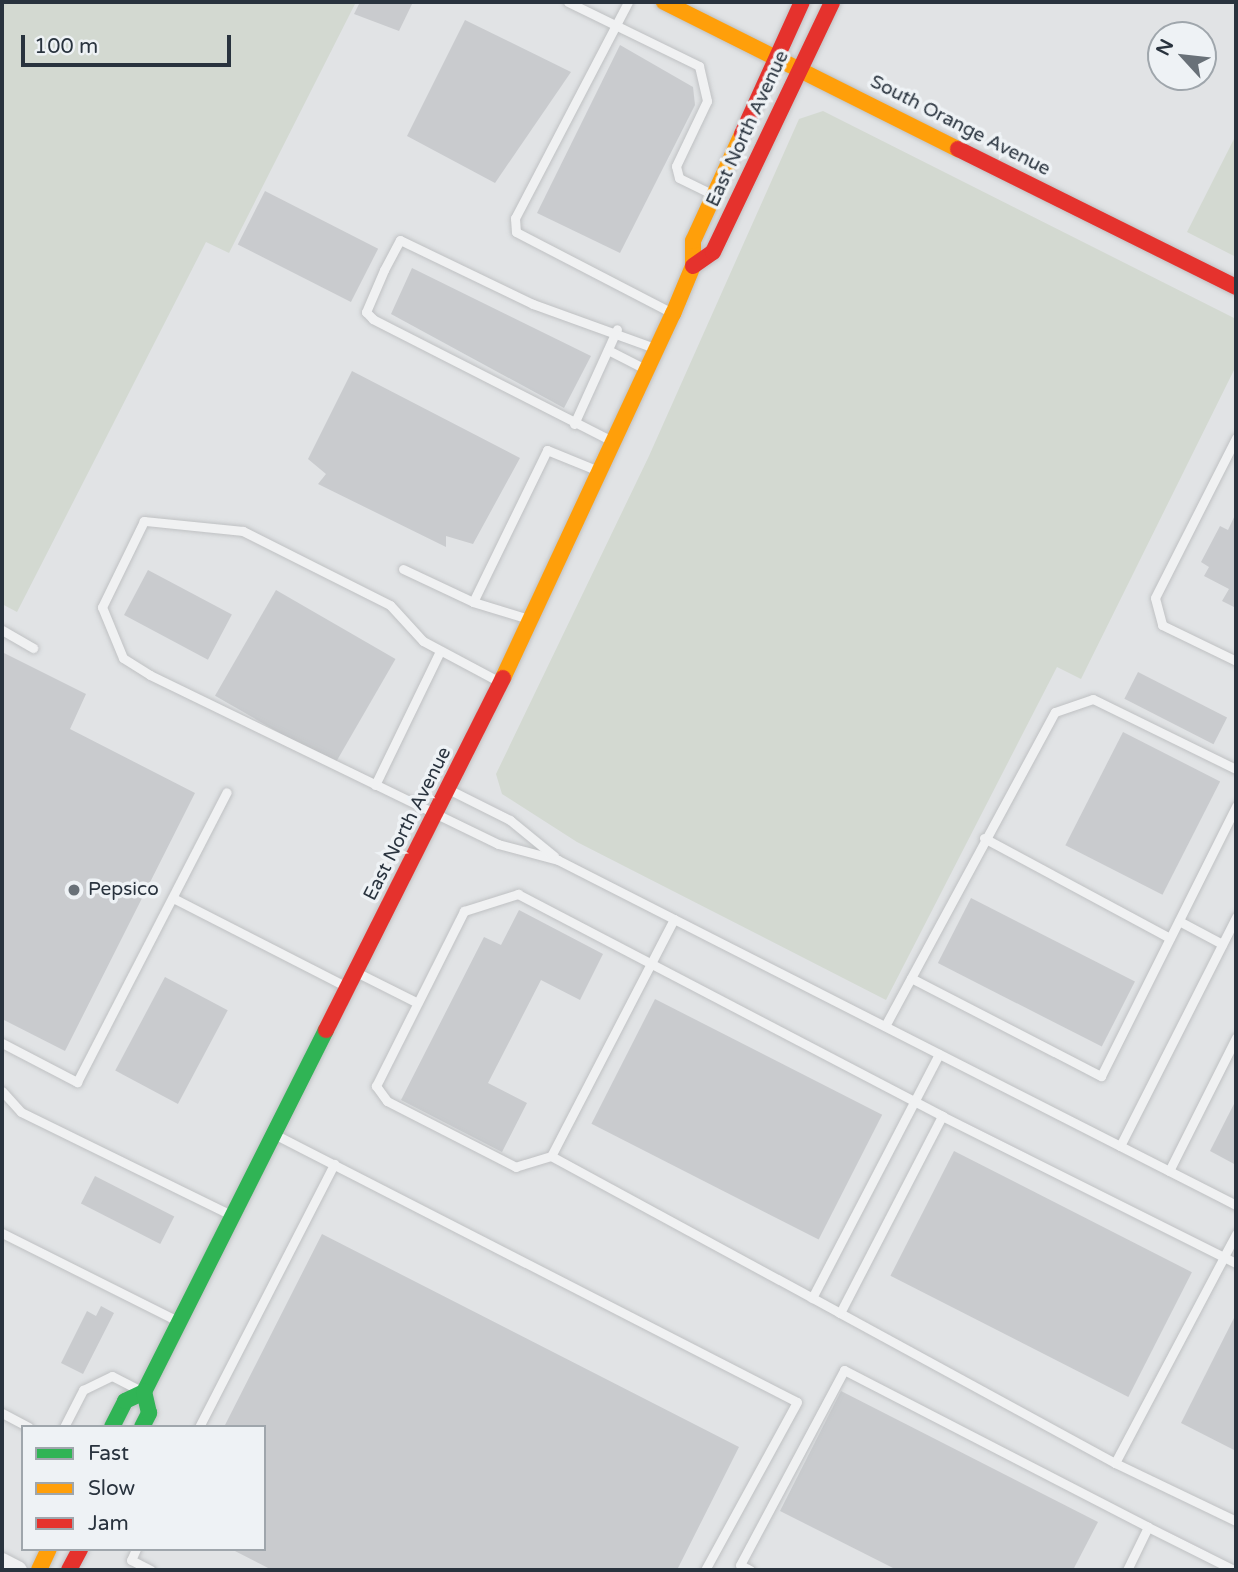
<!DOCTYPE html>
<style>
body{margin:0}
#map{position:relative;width:1238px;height:1572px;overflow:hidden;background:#e1e3e5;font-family:"Varela Round",sans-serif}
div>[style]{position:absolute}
.green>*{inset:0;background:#d3d9d1}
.building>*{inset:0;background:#c9cbce;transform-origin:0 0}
.roads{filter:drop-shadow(0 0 2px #bfc1c3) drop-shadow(0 0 2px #bfc1c3)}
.lane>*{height:9px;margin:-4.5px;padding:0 4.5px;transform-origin:4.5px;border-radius:4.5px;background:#f0f1f2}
.street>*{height:18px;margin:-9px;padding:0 9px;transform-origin:9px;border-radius:9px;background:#f0f1f2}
.fast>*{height:16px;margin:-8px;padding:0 8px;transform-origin:8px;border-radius:8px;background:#30b455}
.slow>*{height:16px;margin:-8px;padding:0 8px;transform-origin:8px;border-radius:8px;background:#ff9f0a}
.jam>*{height:16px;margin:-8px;padding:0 8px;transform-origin:8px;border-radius:8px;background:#e5322d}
.dots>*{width:19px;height:19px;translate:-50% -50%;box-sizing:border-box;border:4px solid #eef2f5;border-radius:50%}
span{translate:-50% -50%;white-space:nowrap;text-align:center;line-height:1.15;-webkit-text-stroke:7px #eef2f5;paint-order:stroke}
.street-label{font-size:19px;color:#29333e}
.poi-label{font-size:19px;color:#29333e}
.left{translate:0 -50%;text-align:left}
.frame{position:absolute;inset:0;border:4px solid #29333e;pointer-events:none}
.legend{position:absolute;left:21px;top:1425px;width:245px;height:126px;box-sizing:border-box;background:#eef2f5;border:2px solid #9fa6ac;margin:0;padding:9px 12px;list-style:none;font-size:21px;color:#29333e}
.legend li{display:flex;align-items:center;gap:14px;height:35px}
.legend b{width:35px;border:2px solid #9fa6ac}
.north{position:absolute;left:1147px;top:21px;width:70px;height:70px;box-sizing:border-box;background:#eef2f5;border:2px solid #9fa6ac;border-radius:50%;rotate:297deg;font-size:19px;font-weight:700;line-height:28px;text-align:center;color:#29333e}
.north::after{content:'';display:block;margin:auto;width:24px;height:32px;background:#697178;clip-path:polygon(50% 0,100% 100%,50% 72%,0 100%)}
.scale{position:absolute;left:21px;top:35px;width:210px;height:32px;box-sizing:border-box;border:4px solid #29333e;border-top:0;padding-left:9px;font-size:21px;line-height:24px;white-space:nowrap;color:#29333e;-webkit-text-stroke:5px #eef2f5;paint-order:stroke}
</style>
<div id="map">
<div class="green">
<i style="clip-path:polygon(2px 2px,356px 2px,229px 253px,206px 242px,17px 612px,2px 604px)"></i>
<i style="clip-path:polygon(823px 111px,1236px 319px,1236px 366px,1081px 679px,1057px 667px,886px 1000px,577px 842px,502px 794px,496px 774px,649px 456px,799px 119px)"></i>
<i style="clip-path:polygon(1236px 135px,1236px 257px,1187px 232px)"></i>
</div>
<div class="building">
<i style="clip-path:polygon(360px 2px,413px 2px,399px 31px,354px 14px)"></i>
<i style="clip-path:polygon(465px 20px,571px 72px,495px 183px,407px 136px)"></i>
<i style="clip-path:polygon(620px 45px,693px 87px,695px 105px,620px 253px,537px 213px)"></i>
<i style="left:265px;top:191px;width:127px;height:60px;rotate:27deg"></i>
<i style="clip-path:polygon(412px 268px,591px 356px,564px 408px,391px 314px)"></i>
<i style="clip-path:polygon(352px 371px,520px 458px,473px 544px,446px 536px,446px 547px,318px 484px,326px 474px,308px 459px)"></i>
<i style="clip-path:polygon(1236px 513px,1236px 608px,1222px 601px,1229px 589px,1204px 576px,1209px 567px,1201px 562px,1220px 526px,1228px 530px)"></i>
<i style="left:148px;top:570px;width:95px;height:51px;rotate:28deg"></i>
<i style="left:276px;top:590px;width:138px;height:122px;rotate:30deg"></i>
<i style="clip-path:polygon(2px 652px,86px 694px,70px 729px,195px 793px,65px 1051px,2px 1019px)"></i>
<i style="left:1138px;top:672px;width:100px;height:30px;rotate:27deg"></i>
<i style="left:1123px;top:732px;width:109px;height:127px;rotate:27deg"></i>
<i style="left:971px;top:898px;width:184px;height:73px;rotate:27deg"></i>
<i style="clip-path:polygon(519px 910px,603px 954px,580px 1000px,541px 980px,488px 1083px,527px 1103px,502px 1152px,401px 1100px,484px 937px,501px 945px)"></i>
<i style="left:165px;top:977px;width:71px;height:106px;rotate:28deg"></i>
<i style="left:655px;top:999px;width:255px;height:140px;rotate:27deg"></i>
<i style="clip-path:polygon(1236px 1100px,1236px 1165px,1210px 1151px)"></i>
<i style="left:954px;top:1151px;width:267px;height:140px;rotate:27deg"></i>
<i style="left:95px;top:1176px;width:89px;height:31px;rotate:27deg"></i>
<i style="clip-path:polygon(322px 1234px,739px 1447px,677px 1570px,272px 1570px,231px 1549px,264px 1549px,264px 1427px,224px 1427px)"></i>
<i style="clip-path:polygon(101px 1306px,114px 1313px,83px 1374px,61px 1363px,87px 1311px,96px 1316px)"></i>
<i style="clip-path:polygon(1236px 1314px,1236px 1451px,1181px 1423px)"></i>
<i style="clip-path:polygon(841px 1391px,1098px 1522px,1073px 1570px,897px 1570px,780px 1511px)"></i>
</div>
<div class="roads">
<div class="lane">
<i style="left:568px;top:2px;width:146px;rotate:26deg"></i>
<i style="left:699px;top:66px;width:36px;rotate:77deg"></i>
<i style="left:707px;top:101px;width:72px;rotate:115.5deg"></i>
<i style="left:676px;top:166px;width:12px;rotate:76deg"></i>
<i style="left:679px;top:178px;width:37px;rotate:26deg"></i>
<i style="left:628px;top:2px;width:244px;rotate:117.6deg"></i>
<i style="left:515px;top:218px;width:14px;rotate:86deg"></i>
<i style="left:516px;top:232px;width:176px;rotate:27.4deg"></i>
<i style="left:608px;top:350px;width:44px;rotate:27.1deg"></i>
<i style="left:574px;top:424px;width:104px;rotate:-65.6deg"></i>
<i style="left:1236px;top:438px;width:179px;rotate:116.9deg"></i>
<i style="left:1155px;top:598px;width:28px;rotate:75deg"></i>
<i style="left:1162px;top:625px;width:82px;rotate:25.9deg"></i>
<i style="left:614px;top:442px;width:271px;rotate:-153deg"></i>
<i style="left:373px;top:319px;width:10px;rotate:-135deg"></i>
<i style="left:366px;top:312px;width:46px;rotate:-66.8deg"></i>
<i style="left:384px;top:270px;width:34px;rotate:-62deg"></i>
<i style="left:400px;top:240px;width:148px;rotate:25.7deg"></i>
<i style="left:533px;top:304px;width:132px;rotate:19.9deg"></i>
<i style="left:403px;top:569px;width:77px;rotate:25.2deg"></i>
<i style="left:532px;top:620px;width:62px;rotate:-163deg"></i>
<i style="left:473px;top:602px;width:169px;rotate:-64deg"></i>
<i style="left:547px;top:450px;width:58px;rotate:22.2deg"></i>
<i style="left:2px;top:630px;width:36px;rotate:30deg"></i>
<i style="left:498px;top:681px;width:85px;rotate:-151.9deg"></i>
<i style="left:423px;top:641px;width:49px;rotate:-132.5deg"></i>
<i style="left:390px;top:605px;width:165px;rotate:-153.3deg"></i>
<i style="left:243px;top:531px;width:100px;rotate:-174.2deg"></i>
<i style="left:144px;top:521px;width:96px;rotate:116deg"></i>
<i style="left:102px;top:607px;width:55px;rotate:67.6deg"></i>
<i style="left:123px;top:658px;width:32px;rotate:32deg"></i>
<i style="left:150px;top:675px;width:387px;rotate:25.9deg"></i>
<i style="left:498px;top:844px;width:62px;rotate:14.9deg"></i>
<i style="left:558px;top:860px;width:761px;rotate:26.97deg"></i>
<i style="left:375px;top:785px;width:149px;rotate:-64.1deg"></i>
<i style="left:450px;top:790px;width:67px;rotate:26.6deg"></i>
<i style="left:510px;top:820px;width:57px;rotate:39.3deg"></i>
<i style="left:984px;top:838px;width:211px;rotate:28.3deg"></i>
<i style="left:173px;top:898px;width:195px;rotate:27.1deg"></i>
<i style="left:674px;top:919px;width:267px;rotate:117.4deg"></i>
<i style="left:551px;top:1156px;width:329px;rotate:28.5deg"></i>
<i style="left:1179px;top:921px;width:49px;rotate:28.1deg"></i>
<i style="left:358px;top:973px;width:65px;rotate:26.6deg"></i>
<i style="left:911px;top:978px;width:214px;rotate:27.3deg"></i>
<i style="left:1101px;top:1076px;width:302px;rotate:-63.4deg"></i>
<i style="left:885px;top:1026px;width:357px;rotate:-61.6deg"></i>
<i style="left:1055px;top:712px;width:40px;rotate:-18.9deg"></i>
<i style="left:1093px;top:699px;width:159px;rotate:26.1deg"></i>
<i style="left:2px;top:1043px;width:85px;rotate:27.5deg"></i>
<i style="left:77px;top:1082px;width:326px;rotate:-62.7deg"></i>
<i style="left:2px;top:1091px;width:28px;rotate:48deg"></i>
<i style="left:21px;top:1112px;width:234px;rotate:26.1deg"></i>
<i style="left:276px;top:1135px;width:585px;rotate:27.13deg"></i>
<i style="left:797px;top:1402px;width:192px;rotate:118.7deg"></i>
<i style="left:1120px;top:1146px;width:257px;rotate:-63.1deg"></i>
<i style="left:551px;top:1156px;width:37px;rotate:163deg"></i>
<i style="left:516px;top:1167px;width:145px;rotate:-152.9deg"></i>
<i style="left:387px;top:1101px;width:19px;rotate:-126deg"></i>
<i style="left:376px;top:1086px;width:196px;rotate:-63.3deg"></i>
<i style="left:464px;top:911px;width:57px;rotate:-17.5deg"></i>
<i style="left:518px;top:894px;width:479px;rotate:27.6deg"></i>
<i style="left:1169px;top:1171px;width:149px;rotate:-63.3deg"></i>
<i style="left:2px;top:1233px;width:197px;rotate:26.6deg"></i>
<i style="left:1236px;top:1234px;width:26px;rotate:118deg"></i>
<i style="left:1224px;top:1257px;width:233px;rotate:117.9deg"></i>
<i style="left:1115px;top:1463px;width:313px;rotate:-151.4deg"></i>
<i style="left:840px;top:1313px;width:222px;rotate:-62.6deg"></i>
<i style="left:942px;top:1116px;width:329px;rotate:26.6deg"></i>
<i style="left:812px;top:1298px;width:275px;rotate:-62.5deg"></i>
<i style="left:2px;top:1413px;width:30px;rotate:28deg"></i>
<i style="left:64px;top:1427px;width:42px;rotate:-62.8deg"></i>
<i style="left:83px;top:1390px;width:32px;rotate:-26deg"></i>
<i style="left:112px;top:1376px;width:29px;rotate:27deg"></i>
<i style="left:199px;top:1427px;width:296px;rotate:-62.8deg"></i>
<i style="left:1115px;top:1463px;width:134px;rotate:25.6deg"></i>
<i style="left:136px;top:1549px;width:12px;rotate:114deg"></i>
<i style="left:131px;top:1560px;width:22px;rotate:27deg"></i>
<i style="left:750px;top:1570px;width:11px;rotate:-153deg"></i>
<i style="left:740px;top:1565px;width:221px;rotate:-61.9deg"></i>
<i style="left:844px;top:1370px;width:342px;rotate:27.3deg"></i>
<i style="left:1127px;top:1570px;width:48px;rotate:-64deg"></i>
<i style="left:1148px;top:1527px;width:96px;rotate:26.6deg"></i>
</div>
<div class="street">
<i style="left:2px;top:1562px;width:18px;rotate:27deg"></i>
</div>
<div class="fast">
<i style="left:112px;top:1427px;width:29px;rotate:-63deg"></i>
<i style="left:125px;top:1401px;width:21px;rotate:-25deg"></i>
<i style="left:144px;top:1392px;width:405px;rotate:-63.3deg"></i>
<i style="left:142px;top:1427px;width:16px;rotate:-63deg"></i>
<i style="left:149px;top:1413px;width:22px;rotate:-103deg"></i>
</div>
<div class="slow">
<i style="left:664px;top:2px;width:329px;rotate:26.6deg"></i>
<i style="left:503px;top:678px;width:402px;rotate:-65deg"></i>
<i style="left:673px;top:314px;width:52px;rotate:-67.4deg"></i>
<i style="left:693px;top:266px;width:25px;rotate:-90deg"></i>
<i style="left:693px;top:241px;width:118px;rotate:-65.4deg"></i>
<i style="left:39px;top:1570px;width:23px;rotate:-65deg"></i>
</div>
<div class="jam">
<i style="left:742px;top:134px;width:145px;rotate:-65.6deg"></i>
<i style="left:958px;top:149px;width:310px;rotate:26.4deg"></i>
<i style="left:693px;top:266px;width:24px;rotate:-35deg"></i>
<i style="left:713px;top:252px;width:277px;rotate:-64.5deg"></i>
<i style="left:326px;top:1030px;width:394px;rotate:-63.3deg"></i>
<i style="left:69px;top:1570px;width:24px;rotate:-62deg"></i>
</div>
</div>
<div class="dots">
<i style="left:74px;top:890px;background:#697178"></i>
</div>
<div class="street-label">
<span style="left:960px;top:126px;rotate:27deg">South Orange Avenue</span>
<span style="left:748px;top:129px;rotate:-65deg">East North Avenue</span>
<span style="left:408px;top:824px;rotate:-63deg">East North Avenue</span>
</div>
<div class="poi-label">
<span class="left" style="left:88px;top:890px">Pepsico</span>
</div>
<div class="frame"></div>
<ul class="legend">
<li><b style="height:9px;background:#30b455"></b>Fast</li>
<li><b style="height:9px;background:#ff9f0a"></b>Slow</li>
<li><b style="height:9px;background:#e5322d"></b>Jam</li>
</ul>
<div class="north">N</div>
<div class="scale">100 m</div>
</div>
